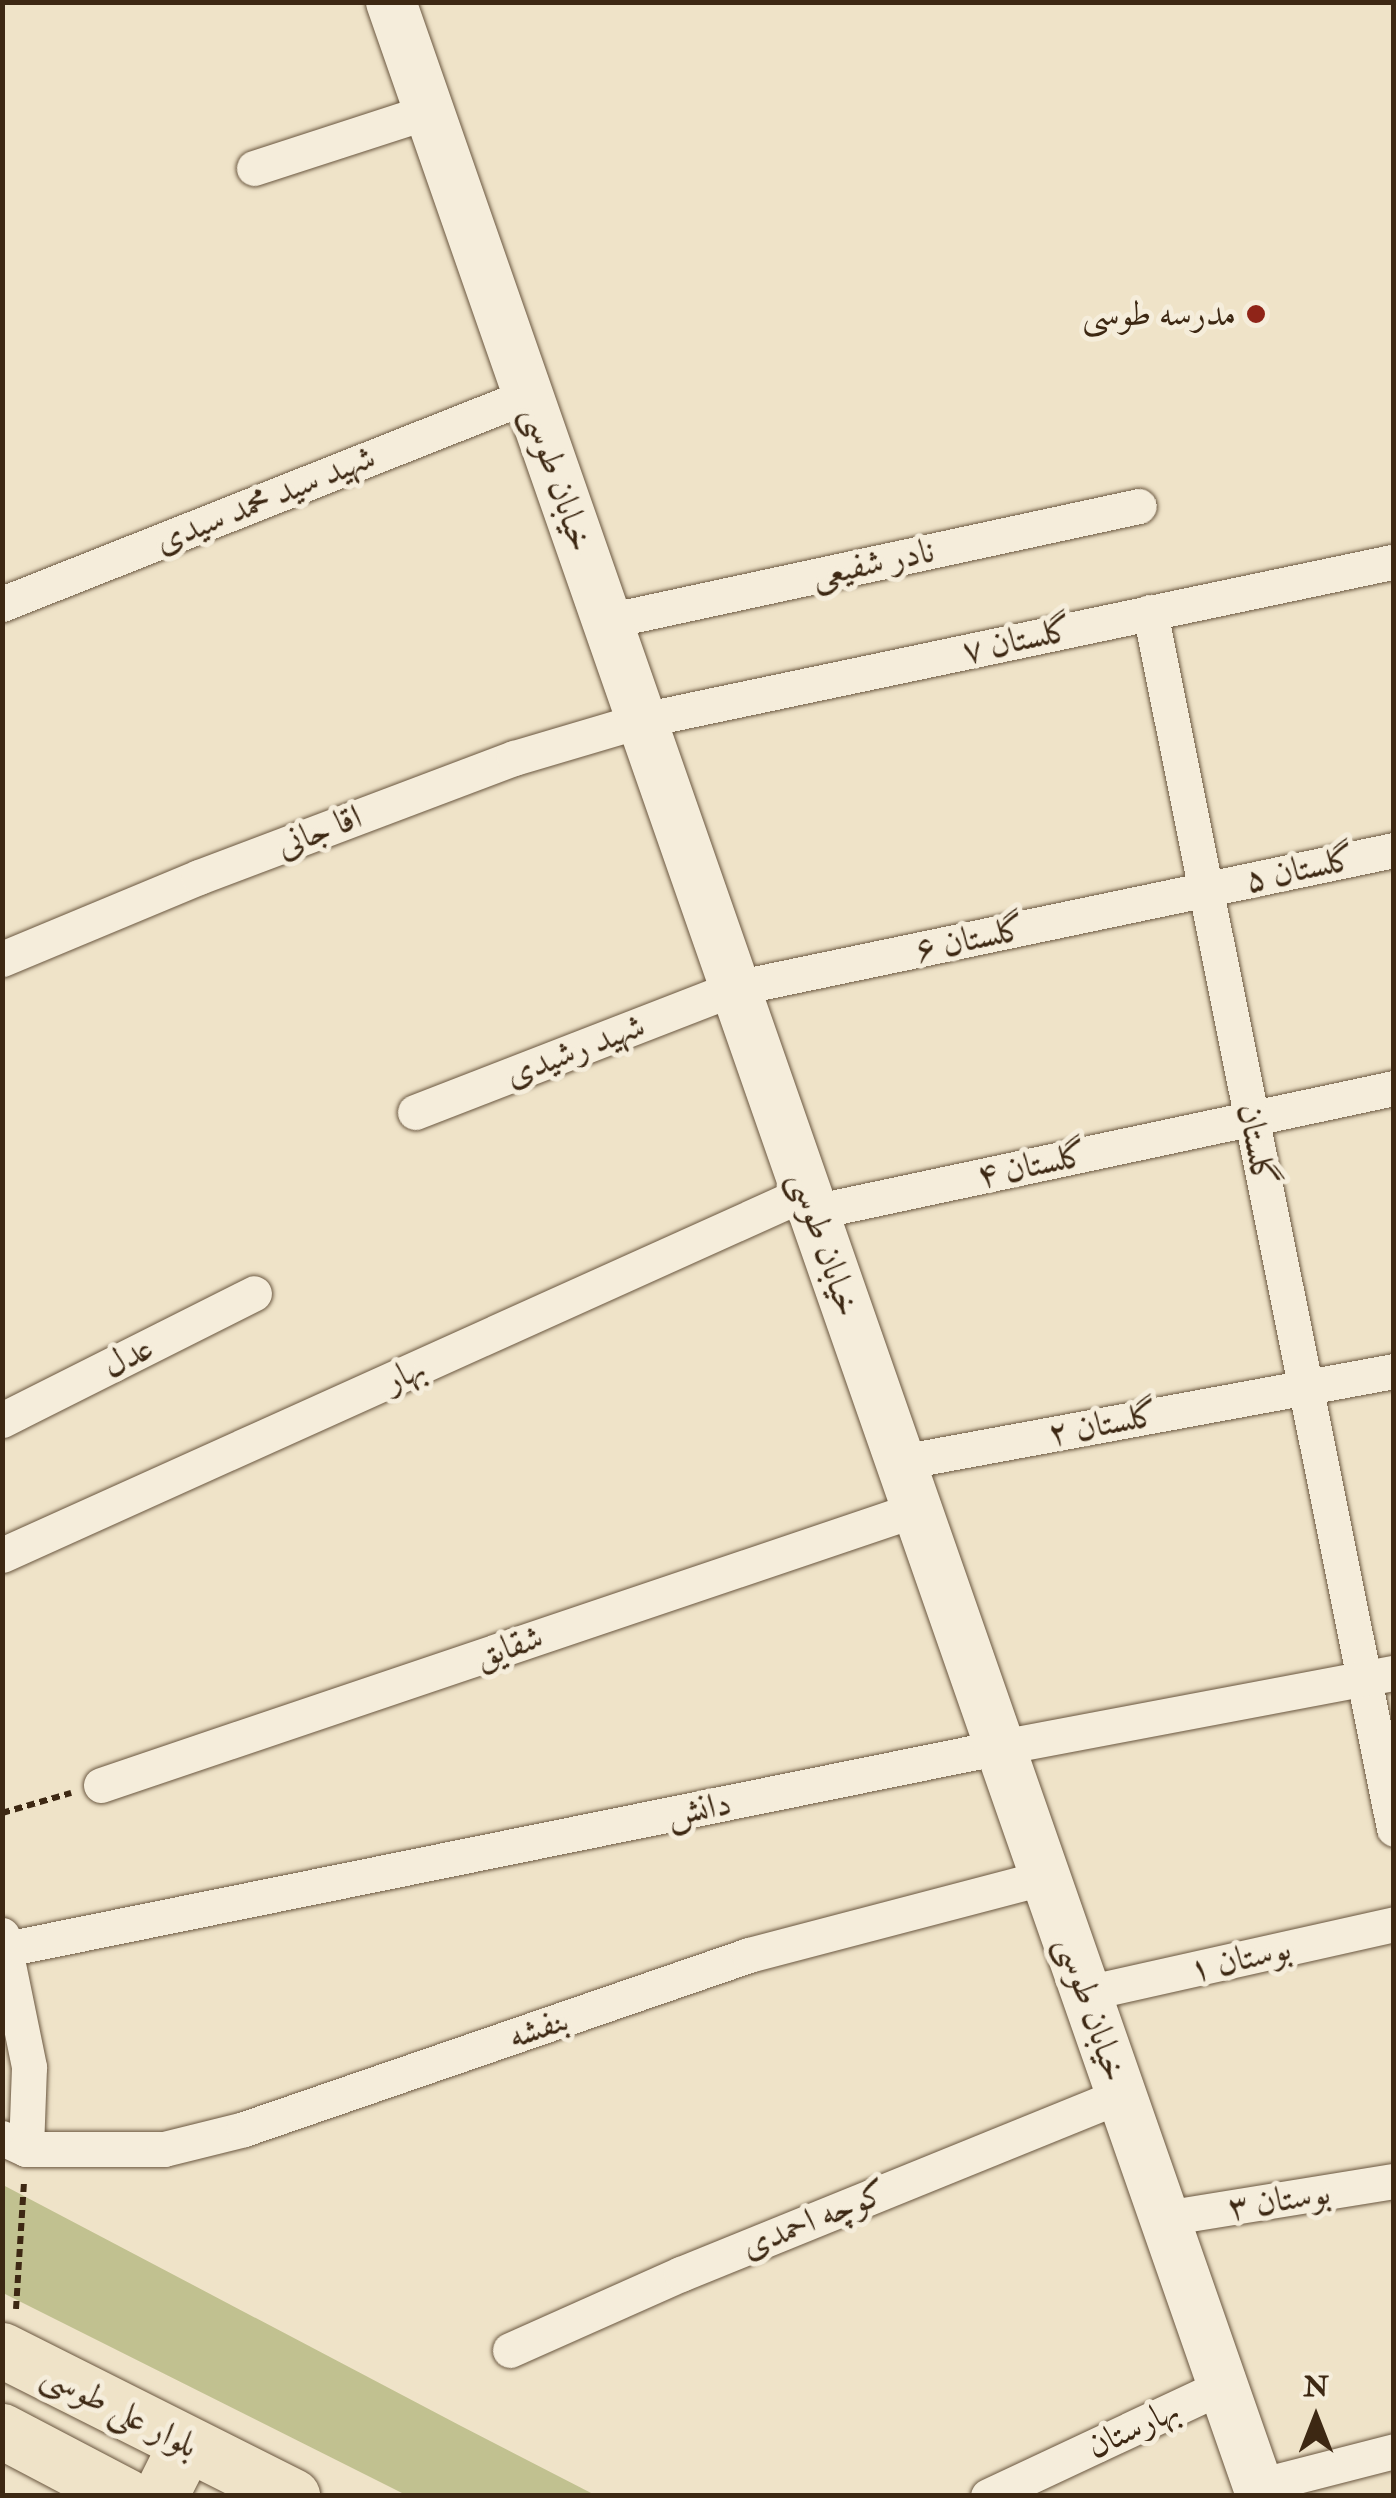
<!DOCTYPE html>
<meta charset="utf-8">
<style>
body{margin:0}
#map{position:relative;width:1396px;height:2498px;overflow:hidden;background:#efe3c8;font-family:"IM FELL Double Pica",Amiri,serif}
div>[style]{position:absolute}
.green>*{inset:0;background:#c1c190}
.path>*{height:6px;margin-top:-3px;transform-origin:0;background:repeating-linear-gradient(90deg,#3d2813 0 8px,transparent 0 13px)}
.roads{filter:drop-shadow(0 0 2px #6a5740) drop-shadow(0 0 2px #6a5740)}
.street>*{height:35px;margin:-17.5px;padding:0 17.5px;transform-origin:17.5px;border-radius:17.5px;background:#f5eddb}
.secondary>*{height:50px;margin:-25px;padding:0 25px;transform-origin:25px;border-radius:25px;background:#f5eddb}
.primary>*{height:55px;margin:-27.5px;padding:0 27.5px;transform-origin:27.5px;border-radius:27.5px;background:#efe3c8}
.highway>*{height:55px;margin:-27.5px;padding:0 27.5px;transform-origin:27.5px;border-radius:27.5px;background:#efe3c8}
.dots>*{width:28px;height:28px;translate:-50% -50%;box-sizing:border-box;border:5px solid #f5eddb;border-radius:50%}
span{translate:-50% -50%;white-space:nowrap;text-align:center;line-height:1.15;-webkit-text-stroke:10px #f5eddb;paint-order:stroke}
.poi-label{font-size:35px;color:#3d2813}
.right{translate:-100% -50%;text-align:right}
.street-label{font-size:35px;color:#3d2813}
.frame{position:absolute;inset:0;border:5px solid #3d2813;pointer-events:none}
.north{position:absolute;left:1266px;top:2368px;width:100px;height:100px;-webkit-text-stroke:8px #f5eddb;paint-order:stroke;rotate:0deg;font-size:28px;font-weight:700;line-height:40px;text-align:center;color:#3d2813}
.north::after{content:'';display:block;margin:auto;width:35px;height:45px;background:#3d2813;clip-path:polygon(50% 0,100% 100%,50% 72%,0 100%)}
</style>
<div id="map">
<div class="green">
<i style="clip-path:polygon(3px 2185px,461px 2426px,595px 2495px,406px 2495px,3px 2293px)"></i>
</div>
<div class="path">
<i style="left:2px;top:1813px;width:72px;rotate:-16.2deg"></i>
<i style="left:16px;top:2309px;width:127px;rotate:-86.4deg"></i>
</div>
<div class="roads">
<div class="street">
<i style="left:254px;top:168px;width:184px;rotate:-18deg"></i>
<i style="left:2px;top:604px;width:567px;rotate:-21.63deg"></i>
<i style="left:1150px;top:612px;width:1241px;rotate:78.66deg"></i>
<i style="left:607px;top:621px;width:544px;rotate:-12.2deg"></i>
<i style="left:2px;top:959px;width:213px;rotate:-22.6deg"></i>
<i style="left:199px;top:877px;width:337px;rotate:-20.7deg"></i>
<i style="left:514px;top:758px;width:134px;rotate:-16.5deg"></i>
<i style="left:642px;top:720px;width:766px;rotate:-11.9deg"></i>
<i style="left:415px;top:1112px;width:343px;rotate:-21.2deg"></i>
<i style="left:735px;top:988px;width:673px;rotate:-11.83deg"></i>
<i style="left:813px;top:1212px;width:594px;rotate:-12.05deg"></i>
<i style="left:2px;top:1420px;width:282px;rotate:-26.7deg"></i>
<i style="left:901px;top:1462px;width:501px;rotate:-10.46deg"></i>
<i style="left:2px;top:1555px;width:883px;rotate:-24.27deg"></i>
<i style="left:101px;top:1785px;width:861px;rotate:-18.69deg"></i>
<i style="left:2px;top:1935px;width:135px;rotate:78.4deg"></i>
<i style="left:29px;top:2067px;width:82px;rotate:92.1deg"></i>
<i style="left:6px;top:1949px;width:1015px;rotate:-11.48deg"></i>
<i style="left:1001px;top:1747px;width:400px;rotate:-10.7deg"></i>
<i style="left:1086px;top:1993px;width:316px;rotate:-12.6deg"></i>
<i style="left:2px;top:2138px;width:26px;rotate:25deg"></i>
<i style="left:26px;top:2149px;width:138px"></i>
<i style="left:164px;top:2149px;width:82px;rotate:-14deg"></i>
<i style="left:244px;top:2129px;width:534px;rotate:-19.01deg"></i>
<i style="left:749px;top:1955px;width:307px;rotate:-14.7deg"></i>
<i style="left:1165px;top:2218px;width:232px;rotate:-9.2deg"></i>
<i style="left:510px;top:2350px;width:187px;rotate:-24deg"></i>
<i style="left:681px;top:2274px;width:476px;rotate:-22.1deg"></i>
<i style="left:1258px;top:2486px;width:140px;rotate:-14.4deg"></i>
<i style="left:988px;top:2496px;width:259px;rotate:-25.1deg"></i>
</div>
<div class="secondary">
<i style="left:391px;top:2px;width:2631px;rotate:70.76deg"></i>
</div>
<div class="primary">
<i style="left:160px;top:2496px;width:58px;rotate:-63.4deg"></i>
</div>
<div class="highway">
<i style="left:2px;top:2350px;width:325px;rotate:26.7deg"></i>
<i style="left:2px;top:2431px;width:140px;rotate:27.7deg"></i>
</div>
</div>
<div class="dots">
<i style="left:1256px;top:314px;background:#8f2418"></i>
</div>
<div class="poi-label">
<span class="right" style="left:1236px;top:314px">مدرسه طوسی</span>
</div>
<div class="street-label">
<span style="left:558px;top:479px;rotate:71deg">خیابان طوسی</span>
<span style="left:265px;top:499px;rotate:-22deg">شهید سید محمد سیدی</span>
<span style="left:873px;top:563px;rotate:-12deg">نادر شفیعی</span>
<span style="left:1017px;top:640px;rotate:-12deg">گلستان ۷</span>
<span style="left:319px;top:831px;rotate:-21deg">اقا جانی</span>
<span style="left:1300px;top:869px;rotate:-12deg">گلستان ۵</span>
<span style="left:970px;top:939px;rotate:-12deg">گلستان ۶</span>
<span style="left:575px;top:1050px;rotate:-21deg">شهید رشیدی</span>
<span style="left:1257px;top:1145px;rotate:79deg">گلستان</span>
<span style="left:1032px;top:1165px;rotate:-12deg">گلستان ۴</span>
<span style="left:825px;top:1244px;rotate:71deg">خیابان طوسی</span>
<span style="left:128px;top:1357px;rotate:-27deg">عدل</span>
<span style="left:405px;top:1374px;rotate:-24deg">بهار</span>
<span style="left:1103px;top:1424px;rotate:-11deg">گلستان ۲</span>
<span style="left:509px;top:1647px;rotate:-19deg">شقایق</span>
<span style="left:699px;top:1809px;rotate:-11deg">دانش</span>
<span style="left:1240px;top:1959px;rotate:-13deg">بوستان ۱</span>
<span style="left:1092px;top:2009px;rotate:71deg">خیابان طوسی</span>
<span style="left:538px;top:2028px;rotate:-19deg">بنفشه</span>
<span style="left:1279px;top:2200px;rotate:-9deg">بوستان ۳</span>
<span style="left:814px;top:2219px;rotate:-22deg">کوچه احمدی</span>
<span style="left:120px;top:2410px;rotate:27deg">بلوار علی طوسی</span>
<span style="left:1133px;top:2428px;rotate:-25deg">بهارستان</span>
</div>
<div class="frame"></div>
<div class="north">N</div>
</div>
